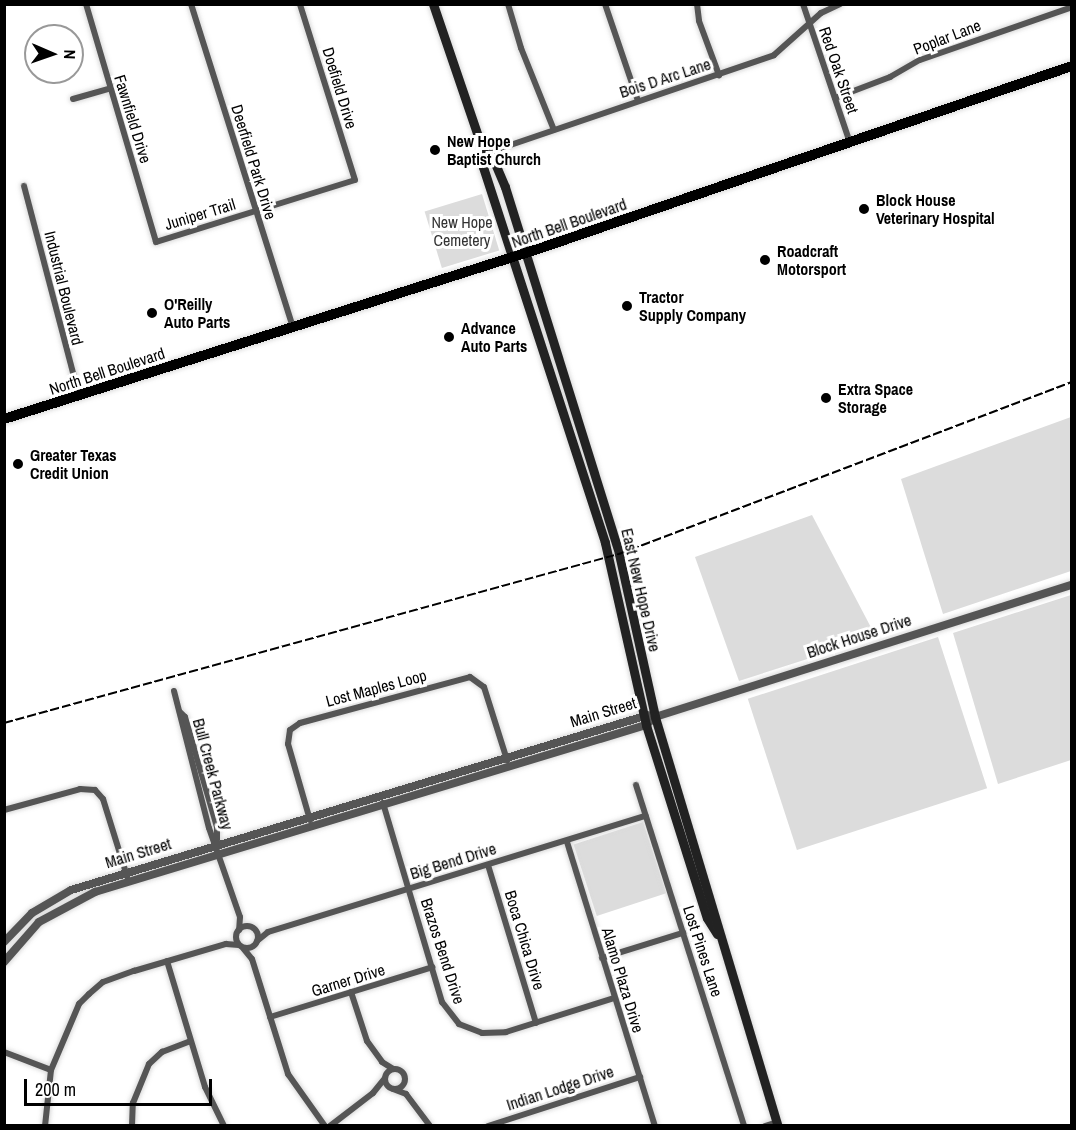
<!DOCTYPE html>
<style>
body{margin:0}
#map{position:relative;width:1076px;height:1130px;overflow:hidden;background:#fff;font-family:"Archivo Narrow",sans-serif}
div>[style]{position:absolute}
.green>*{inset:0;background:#dcdcdc;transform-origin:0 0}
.roads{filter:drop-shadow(0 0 2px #dbdbdb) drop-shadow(0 0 2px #dbdbdb)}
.minor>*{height:6px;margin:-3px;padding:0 3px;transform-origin:3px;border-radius:3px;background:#555}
.minor>.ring{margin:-3px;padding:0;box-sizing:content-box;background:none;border:6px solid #555;border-radius:50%}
.tertiary>*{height:8px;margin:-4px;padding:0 4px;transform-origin:4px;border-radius:4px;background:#555}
.secondary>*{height:9px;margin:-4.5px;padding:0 4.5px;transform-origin:4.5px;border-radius:4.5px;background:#222}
.primary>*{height:10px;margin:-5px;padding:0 5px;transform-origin:5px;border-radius:5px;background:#000}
.rail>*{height:2px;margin-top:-1px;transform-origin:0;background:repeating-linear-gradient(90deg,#000 0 9px,transparent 0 12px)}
.dots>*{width:16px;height:16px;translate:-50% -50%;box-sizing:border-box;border:3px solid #fff;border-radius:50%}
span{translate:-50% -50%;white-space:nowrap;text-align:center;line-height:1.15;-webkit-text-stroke:6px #fff;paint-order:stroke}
.street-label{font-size:16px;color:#000}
.poi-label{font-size:16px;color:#000;font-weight:700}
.left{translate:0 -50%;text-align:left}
.park-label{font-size:16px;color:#333}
.frame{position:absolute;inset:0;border:6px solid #000;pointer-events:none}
.north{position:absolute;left:24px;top:24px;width:60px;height:60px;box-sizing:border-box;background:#fff;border:2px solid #999;border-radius:50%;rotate:92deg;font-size:16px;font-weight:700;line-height:24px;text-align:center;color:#000}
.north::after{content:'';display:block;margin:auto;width:21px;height:27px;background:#000;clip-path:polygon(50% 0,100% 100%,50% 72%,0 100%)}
.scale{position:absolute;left:24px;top:1079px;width:188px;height:27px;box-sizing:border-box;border:3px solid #000;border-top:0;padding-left:8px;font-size:18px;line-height:21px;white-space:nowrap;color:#000;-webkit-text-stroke:4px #fff;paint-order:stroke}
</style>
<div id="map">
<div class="green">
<i style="left:482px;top:194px;width:59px;height:60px;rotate:73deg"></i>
<i style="clip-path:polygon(1071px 417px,1071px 571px,943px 614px,901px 479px)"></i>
<i style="clip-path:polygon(812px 515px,876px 637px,739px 681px,695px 557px)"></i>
<i style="clip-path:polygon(1071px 595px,1071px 760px,998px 784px,953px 633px)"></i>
<i style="left:938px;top:637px;width:159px;height:200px;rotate:72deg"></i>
<i style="left:643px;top:822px;width:75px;height:73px;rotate:72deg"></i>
</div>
<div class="roads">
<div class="minor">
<i style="left:86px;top:4px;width:248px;rotate:73.6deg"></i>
<i style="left:156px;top:242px;width:208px;rotate:-17.3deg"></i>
<i style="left:355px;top:180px;width:184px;rotate:-107.4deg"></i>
<i style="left:191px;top:4px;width:340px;rotate:72.5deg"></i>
<i style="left:508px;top:4px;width:46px;rotate:73.5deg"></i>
<i style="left:521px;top:48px;width:88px;rotate:68.1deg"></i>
<i style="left:605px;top:4px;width:102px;rotate:71.2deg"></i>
<i style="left:697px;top:4px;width:17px;rotate:83deg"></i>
<i style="left:699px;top:21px;width:58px;rotate:69.7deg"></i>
<i style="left:803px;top:4px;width:147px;rotate:71.3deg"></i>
<i style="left:835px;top:98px;width:59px;rotate:-20.9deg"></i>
<i style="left:890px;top:77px;width:34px;rotate:-30deg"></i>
<i style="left:920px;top:60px;width:161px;rotate:-19.2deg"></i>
<i style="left:73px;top:99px;width:37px;rotate:-16deg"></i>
<i style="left:484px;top:154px;width:306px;rotate:-18.8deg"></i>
<i style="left:774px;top:55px;width:63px;rotate:-41.8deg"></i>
<i style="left:821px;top:13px;width:21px;rotate:-25deg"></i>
<i style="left:24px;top:186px;width:217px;rotate:75.3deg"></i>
<i style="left:174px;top:691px;width:141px;rotate:75.7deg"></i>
<i style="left:209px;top:828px;width:94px;rotate:70.8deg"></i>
<i style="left:240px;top:917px;width:13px;rotate:94deg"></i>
<i style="left:180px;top:712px;width:7px;rotate:45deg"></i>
<i style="left:185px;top:717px;width:115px;rotate:73.8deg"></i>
<i style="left:217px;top:827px;width:13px;rotate:90deg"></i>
<i style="left:636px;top:785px;width:358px;rotate:72.4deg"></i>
<i style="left:383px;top:803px;width:208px;rotate:73.5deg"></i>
<i style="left:442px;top:1002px;width:28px;rotate:52deg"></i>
<i style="left:459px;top:1024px;width:25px;rotate:21deg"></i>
<i style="left:482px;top:1033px;width:24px;rotate:-2deg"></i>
<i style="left:506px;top:1032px;width:113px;rotate:-17.5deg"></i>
<i style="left:4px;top:810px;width:79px;rotate:-15.4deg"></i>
<i style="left:80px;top:789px;width:15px;rotate:4deg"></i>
<i style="left:95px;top:790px;width:12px;rotate:48deg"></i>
<i style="left:103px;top:799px;width:81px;rotate:72.7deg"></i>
<i style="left:310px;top:820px;width:79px;rotate:-106.1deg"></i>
<i style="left:288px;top:744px;width:14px;rotate:-82deg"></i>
<i style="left:290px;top:730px;width:12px;rotate:-35deg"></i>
<i style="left:300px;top:723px;width:176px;rotate:-15.1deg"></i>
<i style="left:470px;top:677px;width:17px;rotate:36deg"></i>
<i style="left:484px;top:687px;width:77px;rotate:72.5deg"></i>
<i style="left:567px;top:842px;width:297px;rotate:72.8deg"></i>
<i style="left:488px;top:865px;width:165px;rotate:73.1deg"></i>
<i class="ring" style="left:236px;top:926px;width:16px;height:16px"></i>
<i style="left:257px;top:941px;width:14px;rotate:-39deg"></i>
<i style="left:268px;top:932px;width:395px;rotate:-17.1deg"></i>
<i style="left:243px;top:948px;width:14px;rotate:51deg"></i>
<i style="left:252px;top:959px;width:121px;rotate:72.6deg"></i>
<i style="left:288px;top:1074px;width:64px;rotate:54.6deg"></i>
<i style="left:602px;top:958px;width:85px;rotate:-17.2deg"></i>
<i style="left:167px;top:961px;width:132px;rotate:73.2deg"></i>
<i style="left:205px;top:1087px;width:43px;rotate:64deg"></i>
<i style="left:351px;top:992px;width:52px;rotate:71.9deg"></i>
<i style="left:367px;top:1041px;width:26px;rotate:54deg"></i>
<i style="left:382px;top:1062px;width:13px;rotate:32deg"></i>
<i style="left:270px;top:1017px;width:170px;rotate:-17.1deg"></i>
<i style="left:4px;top:1052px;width:50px;rotate:21deg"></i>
<i class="ring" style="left:385px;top:1069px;width:14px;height:14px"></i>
<i style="left:393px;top:1089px;width:14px;rotate:21deg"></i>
<i style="left:406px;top:1094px;width:40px;rotate:53deg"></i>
<i style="left:45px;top:1126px;width:56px;rotate:-83.9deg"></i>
<i style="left:51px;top:1070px;width:72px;rotate:-67deg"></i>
<i style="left:79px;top:1004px;width:14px;rotate:-45deg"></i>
<i style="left:89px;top:994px;width:18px;rotate:-41deg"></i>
<i style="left:103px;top:982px;width:33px;rotate:-20deg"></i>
<i style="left:134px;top:971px;width:96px;rotate:-16.4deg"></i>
<i style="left:226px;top:944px;width:13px;rotate:4deg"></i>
<i style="left:132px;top:1126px;width:23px;rotate:-88deg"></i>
<i style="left:133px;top:1103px;width:42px;rotate:-67.7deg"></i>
<i style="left:149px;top:1064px;width:18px;rotate:-43deg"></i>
<i style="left:162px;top:1052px;width:30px;rotate:-21deg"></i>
<i style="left:330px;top:1126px;width:54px;rotate:-37.5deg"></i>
<i style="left:373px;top:1093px;width:19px;rotate:-51deg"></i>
<i style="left:488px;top:1126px;width:160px;rotate:-17.9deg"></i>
<i style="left:765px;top:1126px;width:13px;rotate:-18deg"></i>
</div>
<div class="tertiary">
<i style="left:4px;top:942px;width:40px;rotate:-46deg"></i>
<i style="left:32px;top:913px;width:45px;rotate:-30.5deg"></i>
<i style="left:71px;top:890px;width:603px;rotate:-16.87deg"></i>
<i style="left:4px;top:962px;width:53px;rotate:-48.8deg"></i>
<i style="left:39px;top:922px;width:64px;rotate:-28.2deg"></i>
<i style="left:95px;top:892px;width:576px;rotate:-16.86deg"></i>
<i style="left:646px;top:725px;width:12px;rotate:-42deg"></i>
<i style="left:655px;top:717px;width:437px;rotate:-17.6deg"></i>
</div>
<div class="secondary">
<i style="left:433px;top:4px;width:158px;rotate:71.2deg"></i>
<i style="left:484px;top:154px;width:13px;rotate:94deg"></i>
<i style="left:483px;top:167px;width:395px;rotate:72deg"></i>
<i style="left:605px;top:543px;width:187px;rotate:77.3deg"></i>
<i style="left:646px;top:725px;width:202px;rotate:72.5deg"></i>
<i style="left:707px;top:918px;width:19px;rotate:58deg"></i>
<i style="left:484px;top:154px;width:12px;rotate:35deg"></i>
<i style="left:494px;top:161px;width:28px;rotate:67deg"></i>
<i style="left:505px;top:187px;width:384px;rotate:72.7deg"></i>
<i style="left:619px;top:554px;width:167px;rotate:77.5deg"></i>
<i style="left:655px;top:717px;width:427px;rotate:73.3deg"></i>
</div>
<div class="primary">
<i style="left:4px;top:419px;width:560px;rotate:-17.66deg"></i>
<i style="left:538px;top:249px;width:564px;rotate:-18.92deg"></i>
</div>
</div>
<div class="rail">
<i style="left:4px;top:723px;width:638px;rotate:-15.37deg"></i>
<i style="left:619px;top:554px;width:485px;rotate:-20.8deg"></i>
</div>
<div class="dots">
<i style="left:435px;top:150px;background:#000"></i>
<i style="left:864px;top:209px;background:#000"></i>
<i style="left:765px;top:260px;background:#000"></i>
<i style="left:627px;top:306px;background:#000"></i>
<i style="left:152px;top:313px;background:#000"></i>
<i style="left:449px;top:337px;background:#000"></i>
<i style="left:826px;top:398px;background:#000"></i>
<i style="left:18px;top:464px;background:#000"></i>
</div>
<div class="street-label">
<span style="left:947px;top:37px;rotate:-21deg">Poplar Lane</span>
<span style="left:839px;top:70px;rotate:71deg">Red Oak Street</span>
<span style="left:665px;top:78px;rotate:-18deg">Bois D Arc Lane</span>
<span style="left:340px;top:88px;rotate:73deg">Doefield Drive</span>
<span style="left:133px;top:119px;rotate:73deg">Fawnfield Drive</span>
<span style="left:254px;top:162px;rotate:73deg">Deerfield Park Drive</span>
<span style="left:200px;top:214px;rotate:-17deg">Juniper Trail</span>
<span style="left:569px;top:223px;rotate:-19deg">North Bell Boulevard</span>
<span style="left:64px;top:288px;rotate:76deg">Industrial Boulevard</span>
<span style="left:107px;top:371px;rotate:-18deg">North Bell Boulevard</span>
<span style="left:641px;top:590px;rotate:77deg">East New Hope Drive</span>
<span style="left:859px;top:636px;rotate:-18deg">Block House Drive</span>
<span style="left:376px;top:688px;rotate:-15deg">Lost Maples Loop</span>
<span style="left:603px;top:712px;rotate:-17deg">Main Street</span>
<span style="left:213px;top:774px;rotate:75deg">Bull Creek Parkway</span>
<span style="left:138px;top:853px;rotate:-17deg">Main Street</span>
<span style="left:453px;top:861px;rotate:-17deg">Big Bend Drive</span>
<span style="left:525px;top:940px;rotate:73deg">Boca Chica Drive</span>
<span style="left:443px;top:951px;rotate:72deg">Brazos Bend Drive</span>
<span style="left:703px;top:951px;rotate:72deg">Lost Pines Lane</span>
<span style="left:348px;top:980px;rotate:-17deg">Garner Drive</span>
<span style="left:623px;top:980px;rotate:73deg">Alamo Plaza Drive</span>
<span style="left:560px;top:1088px;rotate:-18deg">Indian Lodge Drive</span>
</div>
<div class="poi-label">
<span class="left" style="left:447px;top:150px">New Hope<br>Baptist Church</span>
<span class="left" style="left:876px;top:209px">Block House<br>Veterinary Hospital</span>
<span class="left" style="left:777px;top:260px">Roadcraft<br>Motorsport</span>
<span class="left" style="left:639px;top:306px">Tractor<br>Supply Company</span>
<span class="left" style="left:164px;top:313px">O'Reilly<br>Auto Parts</span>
<span class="left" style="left:461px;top:337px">Advance<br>Auto Parts</span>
<span class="left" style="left:838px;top:398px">Extra Space<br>Storage</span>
<span class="left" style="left:30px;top:464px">Greater Texas<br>Credit Union</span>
</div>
<div class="park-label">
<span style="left:462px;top:231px">New Hope<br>Cemetery</span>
</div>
<div class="frame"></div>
<div class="north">N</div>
<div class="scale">200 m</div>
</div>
